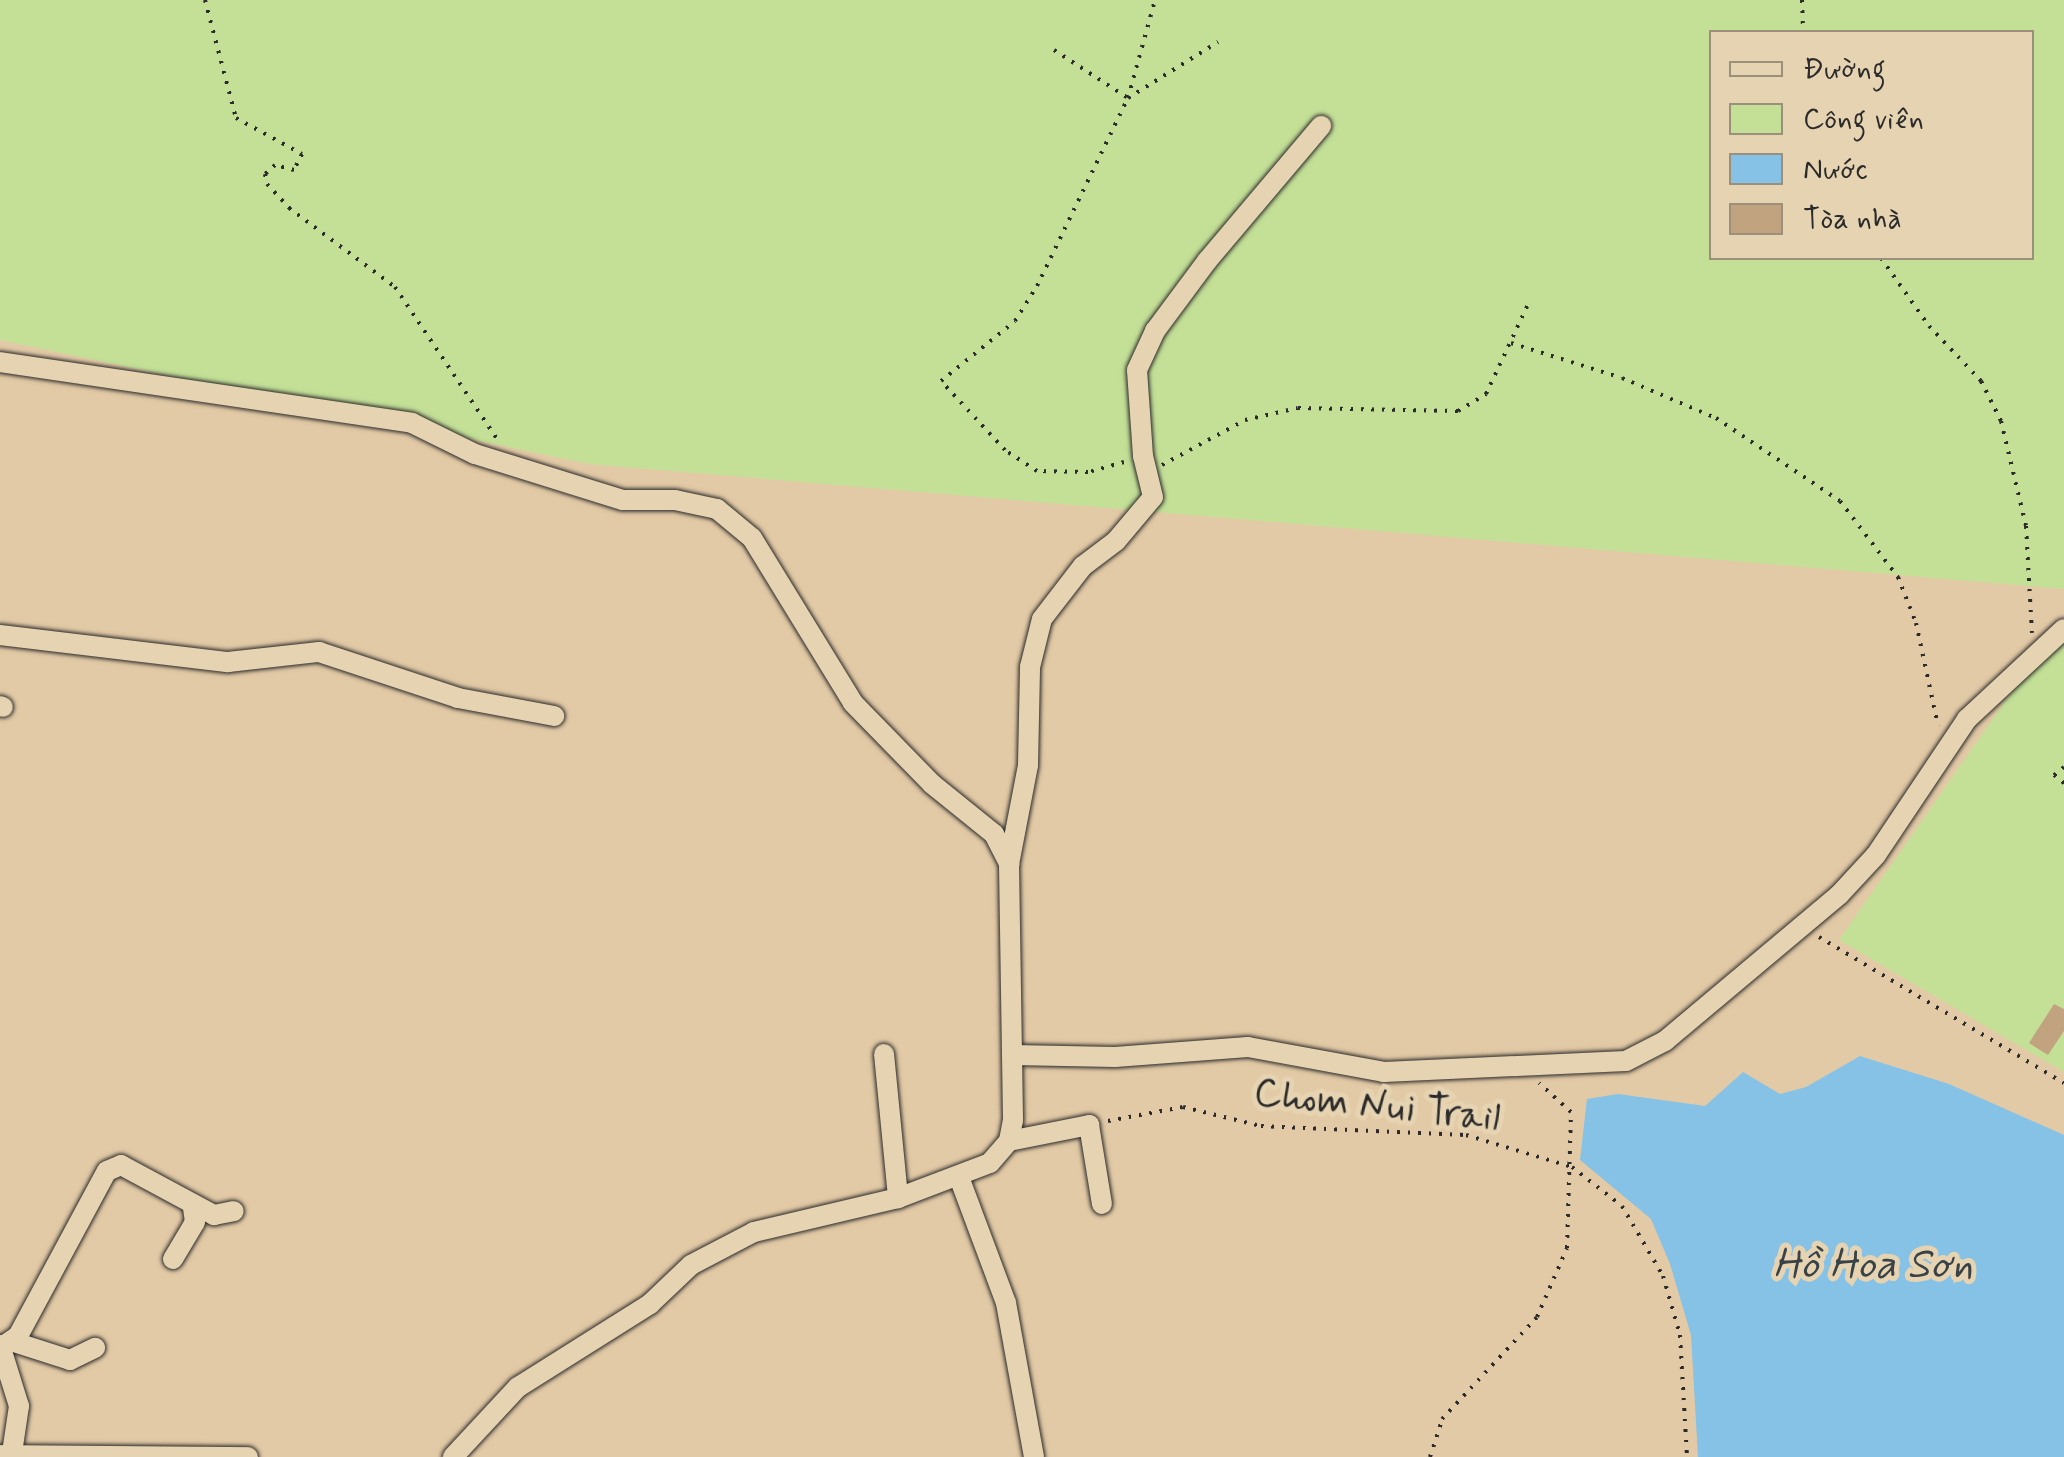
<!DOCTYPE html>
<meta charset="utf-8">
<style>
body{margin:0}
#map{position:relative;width:2064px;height:1457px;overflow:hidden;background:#e3caa6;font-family:Mynerve,sans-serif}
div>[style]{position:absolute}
.green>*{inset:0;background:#c4e097}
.water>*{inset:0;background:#85c2e5}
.building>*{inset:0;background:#c2a37f}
.path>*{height:4px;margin-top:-2px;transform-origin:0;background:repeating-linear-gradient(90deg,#2b2b2b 0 2.5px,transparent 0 10.5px)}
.roads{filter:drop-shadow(0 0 2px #2b2b2b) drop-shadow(0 0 2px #2b2b2b)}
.minor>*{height:20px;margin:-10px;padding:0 10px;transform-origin:10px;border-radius:10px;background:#e6d3b1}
span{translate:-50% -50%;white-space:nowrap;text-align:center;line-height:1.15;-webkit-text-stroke:10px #e6d3b1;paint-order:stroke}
.street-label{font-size:40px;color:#2b2b2b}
.water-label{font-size:42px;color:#384247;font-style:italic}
.legend{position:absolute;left:1709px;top:30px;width:325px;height:230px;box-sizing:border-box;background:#e6d3b1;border:2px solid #9b907b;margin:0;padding:12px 18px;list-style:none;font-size:30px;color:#2b2b2b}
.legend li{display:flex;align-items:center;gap:20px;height:50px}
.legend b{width:50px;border:2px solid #9b907b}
</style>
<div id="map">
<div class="green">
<i style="clip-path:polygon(evenodd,0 0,2064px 0,2064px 589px,589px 464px,0 340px,0 0,1712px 32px,2032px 32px,2032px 258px,1712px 258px,1712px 32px)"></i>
<i style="clip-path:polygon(2064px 635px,2064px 1072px,1839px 940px,2038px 654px)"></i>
</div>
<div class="water">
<i style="clip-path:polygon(1860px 1056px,1949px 1084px,2064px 1135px,2064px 1457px,1698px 1457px,1691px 1335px,1670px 1264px,1651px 1219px,1580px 1160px,1587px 1099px,1618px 1094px,1705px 1106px,1743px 1072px,1780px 1094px,1806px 1087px)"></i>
</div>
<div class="building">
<i style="clip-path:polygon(2054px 1004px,2064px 1009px,2064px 1031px,2048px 1055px,2029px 1043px)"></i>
</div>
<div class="path">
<i style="left:205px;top:0;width:122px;rotate:75.3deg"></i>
<i style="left:236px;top:118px;width:75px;rotate:28.6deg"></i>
<i style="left:302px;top:154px;width:18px;rotate:117deg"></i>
<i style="left:294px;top:170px;width:20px;rotate:-165deg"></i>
<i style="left:275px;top:165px;width:13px;rotate:138deg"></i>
<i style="left:265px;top:174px;width:10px;rotate:79deg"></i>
<i style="left:267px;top:184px;width:33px;rotate:47deg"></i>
<i style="left:289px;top:208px;width:132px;rotate:36.7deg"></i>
<i style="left:395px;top:287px;width:188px;rotate:56.1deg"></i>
<i style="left:1802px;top:0;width:32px;rotate:88deg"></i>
<i style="left:1054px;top:50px;width:88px;rotate:33deg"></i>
<i style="left:1128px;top:98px;width:106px;rotate:-31.9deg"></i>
<i style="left:1881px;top:258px;width:83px;rotate:54.8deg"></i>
<i style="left:1929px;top:326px;width:76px;rotate:46.6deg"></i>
<i style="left:1981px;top:381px;width:45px;rotate:63.4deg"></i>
<i style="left:2001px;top:421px;width:108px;rotate:76.6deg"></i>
<i style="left:2026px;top:526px;width:107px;rotate:86.8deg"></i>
<i style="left:1511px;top:343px;width:116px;rotate:17.5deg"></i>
<i style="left:1622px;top:378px;width:102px;rotate:23.1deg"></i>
<i style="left:1716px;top:418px;width:149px;rotate:33.8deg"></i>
<i style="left:1840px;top:501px;width:96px;rotate:52.7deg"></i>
<i style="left:1898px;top:577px;width:49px;rotate:68.6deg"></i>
<i style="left:1916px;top:623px;width:105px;rotate:77.9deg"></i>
<i style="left:1124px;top:462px;width:37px;rotate:164deg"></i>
<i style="left:1088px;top:472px;width:51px;rotate:-178.9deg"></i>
<i style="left:1037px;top:471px;width:38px;rotate:-147deg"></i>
<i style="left:1005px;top:450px;width:94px;rotate:-132.8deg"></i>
<i style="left:941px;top:381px;width:95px;rotate:-39deg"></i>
<i style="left:1015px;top:321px;width:41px;rotate:-57.8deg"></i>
<i style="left:1037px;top:286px;width:209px;rotate:-64.2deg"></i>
<i style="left:1128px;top:98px;width:102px;rotate:-74.6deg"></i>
<i style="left:1162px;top:465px;width:94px;rotate:-28.5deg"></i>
<i style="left:1245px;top:420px;width:54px;rotate:-12.8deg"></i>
<i style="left:1298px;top:408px;width:160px;rotate:1.1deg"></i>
<i style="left:1458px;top:411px;width:33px;rotate:-31deg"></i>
<i style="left:1486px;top:394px;width:104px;rotate:-64.9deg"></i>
<i style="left:2064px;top:767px;width:13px;rotate:141deg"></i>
<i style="left:2054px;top:775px;width:13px;rotate:39deg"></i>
<i style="left:1819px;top:937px;width:285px;rotate:30.8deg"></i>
<i style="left:1108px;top:1121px;width:76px;rotate:-10.6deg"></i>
<i style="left:1183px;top:1107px;width:80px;rotate:13.7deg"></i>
<i style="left:1261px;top:1126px;width:205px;rotate:2.5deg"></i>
<i style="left:1466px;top:1135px;width:111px;rotate:16.8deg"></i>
<i style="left:1572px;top:1167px;width:63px;rotate:38deg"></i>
<i style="left:1622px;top:1206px;width:81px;rotate:59.6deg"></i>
<i style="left:1663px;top:1276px;width:61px;rotate:73.9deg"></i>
<i style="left:1680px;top:1335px;width:122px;rotate:86.7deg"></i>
<i style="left:1430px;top:1457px;width:40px;rotate:-72deg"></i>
<i style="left:1442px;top:1419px;width:139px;rotate:-47deg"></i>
<i style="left:1537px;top:1317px;width:75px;rotate:-66.5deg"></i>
<i style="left:1567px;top:1248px;width:136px;rotate:-88.3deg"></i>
<i style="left:1571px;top:1112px;width:43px;rotate:-137.8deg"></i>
</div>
<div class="roads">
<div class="minor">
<i style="left:0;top:362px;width:416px;rotate:8.4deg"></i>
<i style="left:412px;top:423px;width:70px;rotate:26.2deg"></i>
<i style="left:475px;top:454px;width:155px;rotate:17.3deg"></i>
<i style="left:623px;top:500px;width:52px"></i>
<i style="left:675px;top:500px;width:43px;rotate:12.1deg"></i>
<i style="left:717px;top:509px;width:45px;rotate:39.6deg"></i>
<i style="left:752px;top:538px;width:193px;rotate:58.5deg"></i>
<i style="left:853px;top:703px;width:113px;rotate:45.7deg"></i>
<i style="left:932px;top:784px;width:80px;rotate:38.9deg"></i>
<i style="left:994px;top:834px;width:34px;rotate:63deg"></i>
<i style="left:1009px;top:864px;width:256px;rotate:89.1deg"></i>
<i style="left:1013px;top:1120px;width:21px;rotate:101deg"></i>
<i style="left:1009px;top:1141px;width:29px;rotate:131deg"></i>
<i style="left:990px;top:1163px;width:98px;rotate:159.2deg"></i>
<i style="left:898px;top:1198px;width:148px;rotate:166.7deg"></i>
<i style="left:754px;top:1232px;width:71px;rotate:152.4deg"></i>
<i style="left:691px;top:1265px;width:57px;rotate:136.4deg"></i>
<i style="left:650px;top:1304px;width:156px;rotate:147.8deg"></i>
<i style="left:518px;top:1387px;width:96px;rotate:132.9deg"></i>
<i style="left:0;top:635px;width:230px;rotate:6.8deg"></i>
<i style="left:228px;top:662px;width:92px;rotate:-6.3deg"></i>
<i style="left:319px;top:652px;width:146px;rotate:18.3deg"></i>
<i style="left:458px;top:698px;width:98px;rotate:10.6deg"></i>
<i style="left:0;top:706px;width:3px;rotate:18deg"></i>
<i style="left:1009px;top:864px;width:101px;rotate:-79.1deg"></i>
<i style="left:1028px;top:765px;width:98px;rotate:-88.8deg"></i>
<i style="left:1030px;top:667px;width:49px;rotate:-76deg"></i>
<i style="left:1042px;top:619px;width:67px;rotate:-52.3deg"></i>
<i style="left:1083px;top:566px;width:41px;rotate:-37.1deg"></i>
<i style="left:1116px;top:541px;width:57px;rotate:-49.9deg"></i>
<i style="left:1153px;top:497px;width:42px;rotate:-103.7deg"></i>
<i style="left:1143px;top:456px;width:86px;rotate:-94deg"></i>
<i style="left:1137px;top:370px;width:43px;rotate:-65.2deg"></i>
<i style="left:1155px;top:331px;width:87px;rotate:-53.4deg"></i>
<i style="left:1207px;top:261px;width:177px;rotate:-49.8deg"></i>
<i style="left:884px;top:1054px;width:145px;rotate:84.4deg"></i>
<i style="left:1013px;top:1055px;width:102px;rotate:1.1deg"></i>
<i style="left:1115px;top:1057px;width:133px;rotate:-4.3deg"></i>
<i style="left:1248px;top:1047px;width:138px;rotate:10.4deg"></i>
<i style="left:1384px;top:1072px;width:242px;rotate:-2.6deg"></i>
<i style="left:1626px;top:1061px;width:44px;rotate:-27.1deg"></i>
<i style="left:1665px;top:1041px;width:227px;rotate:-40deg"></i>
<i style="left:1839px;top:895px;width:54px;rotate:-47.2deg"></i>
<i style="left:1876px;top:855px;width:164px;rotate:-56.2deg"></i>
<i style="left:1967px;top:719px;width:132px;rotate:-42.9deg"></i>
<i style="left:1009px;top:1141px;width:82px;rotate:-11.3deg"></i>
<i style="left:1089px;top:1125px;width:80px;rotate:80.7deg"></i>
<i style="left:959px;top:1177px;width:134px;rotate:69.5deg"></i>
<i style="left:1006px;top:1303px;width:157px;rotate:79.7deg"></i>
<i style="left:173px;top:1259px;width:43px;rotate:-59.3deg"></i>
<i style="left:195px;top:1222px;width:14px;rotate:-98deg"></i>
<i style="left:14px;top:1342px;width:59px;rotate:17.8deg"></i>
<i style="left:70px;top:1360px;width:28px;rotate:-26deg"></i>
<i style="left:0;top:1345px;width:64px;rotate:72.7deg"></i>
<i style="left:19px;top:1406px;width:48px;rotate:98.5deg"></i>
<i style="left:2px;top:1347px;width:19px;rotate:-35deg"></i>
<i style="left:18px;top:1336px;width:187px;rotate:-61.7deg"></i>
<i style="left:107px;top:1171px;width:15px;rotate:-23deg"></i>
<i style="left:121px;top:1165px;width:106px;rotate:28.3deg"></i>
<i style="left:214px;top:1215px;width:20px;rotate:-11deg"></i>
<i style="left:0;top:1455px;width:248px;rotate:0.5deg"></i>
</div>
</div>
<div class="street-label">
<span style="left:1377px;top:1106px;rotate:6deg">Chom Nui Trail</span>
</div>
<div class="water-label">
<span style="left:1873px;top:1266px">Hồ Hoa Sơn</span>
</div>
<ul class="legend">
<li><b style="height:12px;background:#e6d3b1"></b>Đường</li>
<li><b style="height:28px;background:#c4e097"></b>Công viên</li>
<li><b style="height:28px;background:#85c2e5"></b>Nước</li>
<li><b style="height:28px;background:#c2a37f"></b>Tòa nhà</li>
</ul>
</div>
